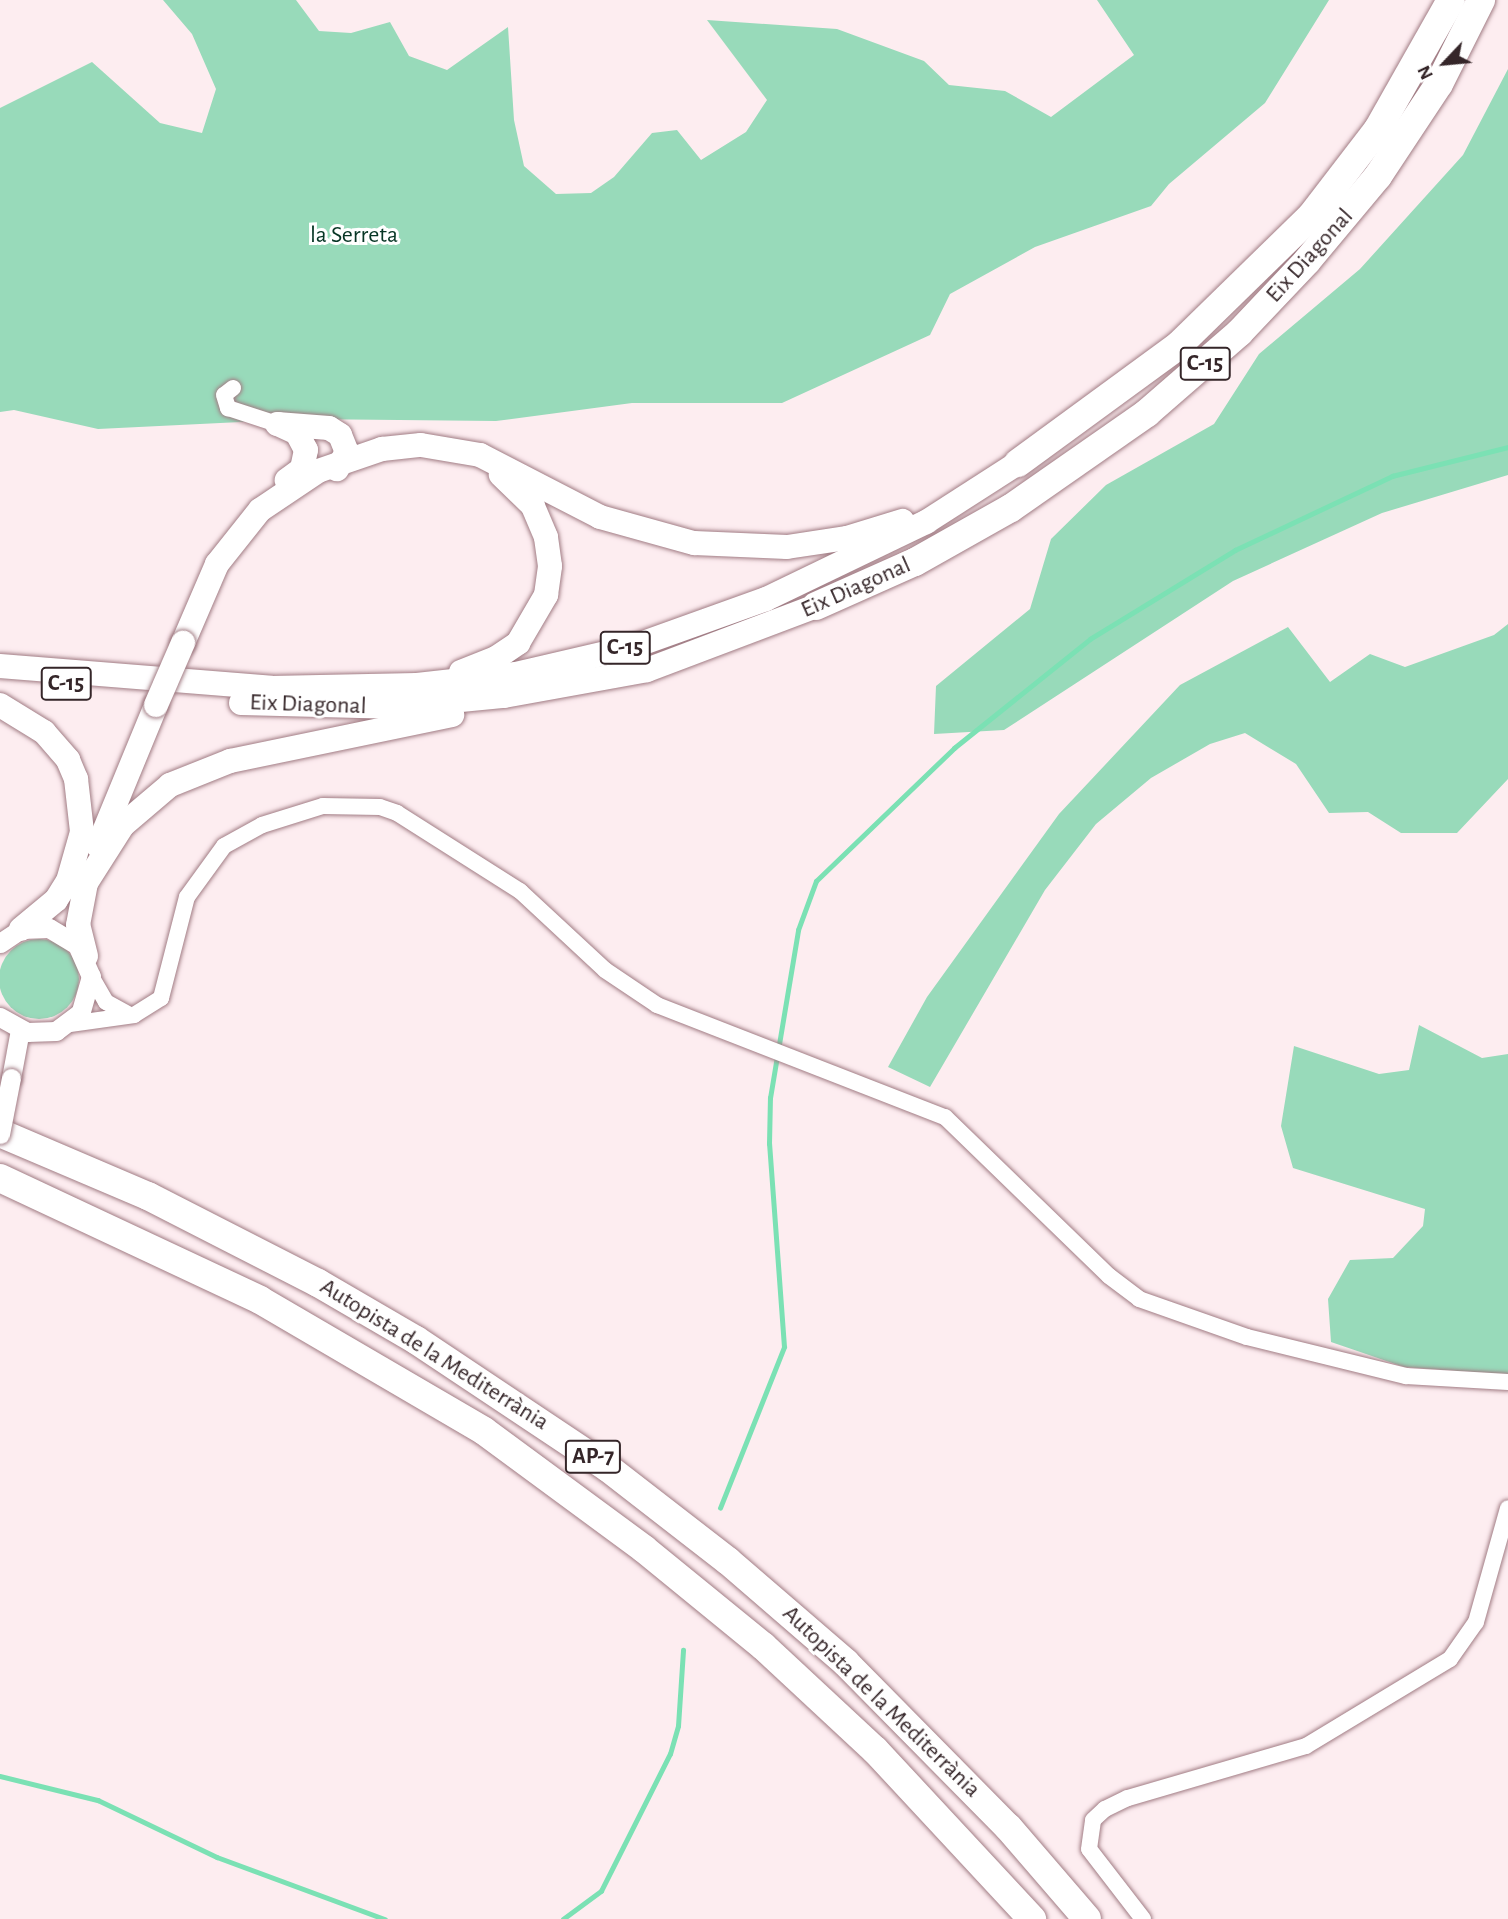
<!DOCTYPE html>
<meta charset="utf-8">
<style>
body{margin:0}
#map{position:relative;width:1508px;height:1919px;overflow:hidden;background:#fdedf0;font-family:"Alegreya Sans",sans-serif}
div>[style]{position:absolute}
.green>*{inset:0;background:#98daba}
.round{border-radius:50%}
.stream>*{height:4.5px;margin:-2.25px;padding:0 2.25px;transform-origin:2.25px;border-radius:2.25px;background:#7be1b4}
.roads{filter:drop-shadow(0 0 2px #a17c84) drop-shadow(0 0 2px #a17c84)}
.minor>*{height:16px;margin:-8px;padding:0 8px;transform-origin:8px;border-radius:8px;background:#fff}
.tertiary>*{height:19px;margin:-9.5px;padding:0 9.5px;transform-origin:9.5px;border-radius:9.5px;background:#fff}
.trunk>*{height:24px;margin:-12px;padding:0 12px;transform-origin:12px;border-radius:12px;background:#fff}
.motorway>*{height:28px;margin:-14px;padding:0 14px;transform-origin:14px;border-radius:14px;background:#fff}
.bridges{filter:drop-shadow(0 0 2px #a17c84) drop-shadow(0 0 2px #a17c84)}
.tertiary-bridge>*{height:19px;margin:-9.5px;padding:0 9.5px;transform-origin:9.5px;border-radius:9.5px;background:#fff}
.trunk-bridge>*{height:24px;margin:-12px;padding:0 12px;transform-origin:12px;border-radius:12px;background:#fff}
span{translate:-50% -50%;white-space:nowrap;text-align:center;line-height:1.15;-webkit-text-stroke:6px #fff;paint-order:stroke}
.shield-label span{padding:2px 5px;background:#fff;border:2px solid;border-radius:5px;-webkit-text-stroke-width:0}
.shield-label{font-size:23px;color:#352629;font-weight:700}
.park-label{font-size:24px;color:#073625}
.street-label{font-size:24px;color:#352629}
.north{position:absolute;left:1410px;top:28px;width:70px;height:70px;-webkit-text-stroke:5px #fff;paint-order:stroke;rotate:244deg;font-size:19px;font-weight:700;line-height:28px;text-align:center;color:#352629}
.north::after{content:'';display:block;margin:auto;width:24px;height:32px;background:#352629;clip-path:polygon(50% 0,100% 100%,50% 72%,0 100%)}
</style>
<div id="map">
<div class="green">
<i style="clip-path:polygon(163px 0,296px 0,319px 31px,351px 33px,390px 22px,409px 56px,447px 70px,508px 27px,514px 120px,524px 166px,556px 194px,591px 193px,614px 177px,652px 133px,677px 130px,701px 160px,746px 132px,767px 100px,707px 20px,837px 29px,924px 61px,949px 85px,1005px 91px,1051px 117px,1134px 55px,1097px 0,1329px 0,1265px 103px,1169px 184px,1151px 206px,1035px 247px,950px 294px,930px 335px,782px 403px,632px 403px,496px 421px,302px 419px,98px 429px,14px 410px,0 412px,0 108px,92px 62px,160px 123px,202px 133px,216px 89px,192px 34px)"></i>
<i style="clip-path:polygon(1508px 69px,1508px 475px,1382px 513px,1233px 581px,1004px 730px,934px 734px,936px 686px,1030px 609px,1051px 539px,1106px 485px,1214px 424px,1259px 354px,1360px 269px,1463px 155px)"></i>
<i style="clip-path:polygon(1508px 624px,1508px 779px,1457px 833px,1401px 833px,1368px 812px,1329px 813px,1296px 764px,1245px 733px,1210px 744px,1151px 778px,1096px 824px,1045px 890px,930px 1087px,888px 1067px,927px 997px,1059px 814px,1180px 685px,1288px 627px,1330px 682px,1370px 654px,1405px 667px,1494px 635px)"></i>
<i class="round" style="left:-1px;top:939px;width:80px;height:80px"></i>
<i style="clip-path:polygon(1419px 1025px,1482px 1058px,1508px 1054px,1508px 1375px,1404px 1367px,1331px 1342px,1328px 1299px,1350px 1260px,1393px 1258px,1423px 1226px,1425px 1209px,1293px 1168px,1281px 1126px,1294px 1046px,1379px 1074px,1409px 1070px)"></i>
</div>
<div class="stream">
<i style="left:720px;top:1508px;width:173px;rotate:-68.3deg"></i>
<i style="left:784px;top:1347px;width:204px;rotate:-94.2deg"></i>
<i style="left:769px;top:1144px;width:46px;rotate:-88.8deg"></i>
<i style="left:770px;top:1098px;width:170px;rotate:-80.5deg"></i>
<i style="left:798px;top:930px;width:52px;rotate:-69.8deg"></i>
<i style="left:816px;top:881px;width:192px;rotate:-43.9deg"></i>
<i style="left:954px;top:748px;width:174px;rotate:-38.7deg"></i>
<i style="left:1090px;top:639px;width:170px;rotate:-31.5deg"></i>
<i style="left:1235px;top:550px;width:174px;rotate:-25.2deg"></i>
<i style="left:1392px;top:476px;width:120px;rotate:-14deg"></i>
<i style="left:0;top:1776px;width:101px;rotate:13.8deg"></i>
<i style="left:98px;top:1800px;width:132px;rotate:25.6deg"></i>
<i style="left:217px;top:1857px;width:179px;rotate:20.3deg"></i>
<i style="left:563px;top:1919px;width:47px;rotate:-36.4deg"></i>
<i style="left:601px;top:1891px;width:153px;rotate:-63.3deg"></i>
<i style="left:670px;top:1754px;width:29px;rotate:-74deg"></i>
<i style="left:678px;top:1726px;width:76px;rotate:-86.2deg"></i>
</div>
<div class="roads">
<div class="minor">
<i style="left:233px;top:388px;width:11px;rotate:142deg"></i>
<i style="left:224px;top:395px;width:14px;rotate:73deg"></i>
<i style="left:228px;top:408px;width:52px;rotate:18.1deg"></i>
<i style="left:91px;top:976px;width:30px;rotate:60deg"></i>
<i style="left:106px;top:1002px;width:25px;rotate:29deg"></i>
<i style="left:70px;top:1024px;width:65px;rotate:-8deg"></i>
<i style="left:134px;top:1015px;width:32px;rotate:-32deg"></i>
<i style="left:161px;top:998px;width:104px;rotate:-75.6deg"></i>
<i style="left:187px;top:897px;width:63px;rotate:-54deg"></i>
<i style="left:224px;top:846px;width:43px;rotate:-28.9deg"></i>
<i style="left:262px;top:825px;width:64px;rotate:-17.3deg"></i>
<i style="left:323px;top:806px;width:57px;rotate:1deg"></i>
<i style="left:380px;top:807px;width:18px;rotate:19deg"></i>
<i style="left:397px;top:813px;width:146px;rotate:32.4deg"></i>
<i style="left:520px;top:891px;width:116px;rotate:42.9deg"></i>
<i style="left:605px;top:970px;width:63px;rotate:33.9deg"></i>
<i style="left:657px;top:1005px;width:309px;rotate:21.3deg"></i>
<i style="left:945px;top:1117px;width:228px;rotate:44.1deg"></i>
<i style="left:1109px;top:1276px;width:38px;rotate:37deg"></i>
<i style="left:1139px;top:1299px;width:114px;rotate:19.4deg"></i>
<i style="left:1247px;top:1337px;width:164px;rotate:13.8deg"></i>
<i style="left:1406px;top:1376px;width:102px;rotate:3.4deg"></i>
<i style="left:1143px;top:1919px;width:88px;rotate:-127.6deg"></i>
<i style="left:1089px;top:1849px;width:29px;rotate:-82deg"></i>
<i style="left:1093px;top:1820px;width:16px;rotate:-43deg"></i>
<i style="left:1105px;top:1809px;width:25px;rotate:-26deg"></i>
<i style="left:1128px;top:1798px;width:185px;rotate:-16.3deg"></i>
<i style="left:1306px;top:1746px;width:168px;rotate:-31.1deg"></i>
<i style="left:1450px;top:1659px;width:45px;rotate:-54.9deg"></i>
<i style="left:1476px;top:1622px;width:118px;rotate:-74.3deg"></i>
</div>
<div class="tertiary">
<i style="left:0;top:943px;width:25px;rotate:-34deg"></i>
<i style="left:21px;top:929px;width:28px;rotate:-2deg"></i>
<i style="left:49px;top:928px;width:33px;rotate:31deg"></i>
<i style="left:77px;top:945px;width:34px;rotate:66deg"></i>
<i style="left:91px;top:976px;width:37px;rotate:106deg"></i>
<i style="left:81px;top:1012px;width:31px;rotate:143deg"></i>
<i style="left:56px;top:1031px;width:29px;rotate:178deg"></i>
<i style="left:27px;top:1032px;width:31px;rotate:-151deg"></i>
<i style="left:11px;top:1078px;width:49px;rotate:-79.4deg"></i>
</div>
<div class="trunk">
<i style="left:277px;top:424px;width:52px;rotate:4.4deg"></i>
<i style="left:329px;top:428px;width:13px;rotate:32deg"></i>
<i style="left:340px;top:435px;width:18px;rotate:68deg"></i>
<i style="left:347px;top:452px;width:20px;rotate:120deg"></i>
<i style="left:278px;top:424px;width:21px;rotate:25deg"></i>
<i style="left:297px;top:433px;width:19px;rotate:62deg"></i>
<i style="left:306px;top:450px;width:19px;rotate:102deg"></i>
<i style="left:302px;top:469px;width:19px;rotate:144deg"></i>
<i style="left:183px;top:643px;width:86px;rotate:-66.7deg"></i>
<i style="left:217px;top:564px;width:69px;rotate:-51.5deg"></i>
<i style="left:260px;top:510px;width:70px;rotate:-33.9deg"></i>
<i style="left:318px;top:471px;width:68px;rotate:-19deg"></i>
<i style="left:382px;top:449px;width:39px;rotate:-6deg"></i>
<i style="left:421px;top:445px;width:60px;rotate:9.6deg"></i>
<i style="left:480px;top:455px;width:135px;rotate:27.3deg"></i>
<i style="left:600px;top:517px;width:98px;rotate:15.5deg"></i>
<i style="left:694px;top:543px;width:93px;rotate:2.5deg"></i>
<i style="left:787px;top:547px;width:61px;rotate:-8.5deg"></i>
<i style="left:847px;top:538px;width:58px;rotate:-17.2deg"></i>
<i style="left:0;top:666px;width:272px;rotate:4.6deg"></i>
<i style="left:271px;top:688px;width:146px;rotate:-1.2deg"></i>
<i style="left:417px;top:685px;width:100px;rotate:-6.3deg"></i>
<i style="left:516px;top:674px;width:119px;rotate:-13.1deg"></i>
<i style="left:632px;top:647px;width:142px;rotate:-19.7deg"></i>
<i style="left:766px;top:599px;width:178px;rotate:-25.7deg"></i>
<i style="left:926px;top:522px;width:109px;rotate:-32.7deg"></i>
<i style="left:461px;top:672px;width:38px;rotate:-22deg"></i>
<i style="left:496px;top:658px;width:27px;rotate:-34deg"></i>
<i style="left:518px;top:643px;width:56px;rotate:-59.7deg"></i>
<i style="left:546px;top:595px;width:29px;rotate:-82deg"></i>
<i style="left:550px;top:566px;width:29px;rotate:-98deg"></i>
<i style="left:546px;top:537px;width:34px;rotate:-113deg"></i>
<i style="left:533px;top:506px;width:45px;rotate:-135.9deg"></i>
<i style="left:241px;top:703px;width:148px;rotate:1.5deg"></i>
<i style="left:389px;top:707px;width:116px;rotate:-5.5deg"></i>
<i style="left:504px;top:696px;width:145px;rotate:-10.3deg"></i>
<i style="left:647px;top:670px;width:181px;rotate:-20.7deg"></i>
<i style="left:0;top:705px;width:52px;rotate:31.5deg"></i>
<i style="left:44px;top:732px;width:37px;rotate:49deg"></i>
<i style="left:68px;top:760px;width:21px;rotate:67deg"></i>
<i style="left:76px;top:779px;width:53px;rotate:83.5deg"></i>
<i style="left:82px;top:832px;width:51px;rotate:105.9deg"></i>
<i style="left:98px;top:846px;width:152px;rotate:-67.6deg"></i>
<i style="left:21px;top:929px;width:45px;rotate:-39.6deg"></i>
<i style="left:56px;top:900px;width:38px;rotate:-58deg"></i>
<i style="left:86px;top:956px;width:32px;rotate:-104deg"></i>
<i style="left:78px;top:925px;width:43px;rotate:-79.2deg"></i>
<i style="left:86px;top:883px;width:69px;rotate:-57.5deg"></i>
<i style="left:123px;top:825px;width:62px;rotate:-40.4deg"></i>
<i style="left:170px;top:785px;width:65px;rotate:-21.8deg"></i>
<i style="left:230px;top:761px;width:227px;rotate:-11.7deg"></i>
</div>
<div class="motorway">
<i style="left:1018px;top:463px;width:200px;rotate:-36.2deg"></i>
<i style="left:1179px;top:345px;width:186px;rotate:-44.3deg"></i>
<i style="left:1312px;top:215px;width:108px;rotate:-52.5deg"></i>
<i style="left:1378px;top:129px;width:148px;rotate:-60.5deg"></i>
<i style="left:816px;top:606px;width:108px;rotate:-24deg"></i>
<i style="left:915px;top:562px;width:110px;rotate:-29.4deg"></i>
<i style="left:1011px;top:508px;width:166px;rotate:-34.9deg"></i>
<i style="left:1147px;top:413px;width:122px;rotate:-41deg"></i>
<i style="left:1239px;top:333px;width:99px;rotate:-46.6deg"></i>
<i style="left:1307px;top:261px;width:111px;rotate:-50.1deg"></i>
<i style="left:1378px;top:176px;width:110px;rotate:-56.5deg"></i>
<i style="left:1439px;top:84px;width:94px;rotate:-63.4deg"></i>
<i style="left:0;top:1133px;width:161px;rotate:23.1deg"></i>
<i style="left:148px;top:1196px;width:191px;rotate:27.1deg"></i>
<i style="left:318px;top:1283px;width:113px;rotate:30.2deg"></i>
<i style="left:416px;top:1340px;width:231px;rotate:33.7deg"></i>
<i style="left:608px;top:1468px;width:152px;rotate:37.8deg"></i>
<i style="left:728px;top:1561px;width:156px;rotate:40.8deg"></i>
<i style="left:846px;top:1663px;width:231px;rotate:45.4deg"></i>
<i style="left:1008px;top:1827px;width:121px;rotate:49.3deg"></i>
<i style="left:0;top:1178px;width:287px;rotate:25.1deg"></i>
<i style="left:260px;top:1300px;width:259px;rotate:30.3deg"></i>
<i style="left:484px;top:1431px;width:199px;rotate:36.4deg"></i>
<i style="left:644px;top:1549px;width:154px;rotate:39.2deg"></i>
<i style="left:763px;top:1646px;width:153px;rotate:42.9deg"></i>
<i style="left:875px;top:1750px;width:231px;rotate:47.1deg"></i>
</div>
</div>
<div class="bridges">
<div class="tertiary-bridge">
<i style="left:0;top:1134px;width:57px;rotate:-78.9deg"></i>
</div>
<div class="trunk-bridge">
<i style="left:156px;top:705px;width:68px;rotate:-66.5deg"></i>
</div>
</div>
<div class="shield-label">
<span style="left:1205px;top:364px">C-15</span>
<span style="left:625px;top:648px">C-15</span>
<span style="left:66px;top:684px">C-15</span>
<span style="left:593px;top:1457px">AP-7</span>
</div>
<div class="park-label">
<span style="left:354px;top:236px">la Serreta</span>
</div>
<div class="street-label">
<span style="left:1310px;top:256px;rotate:-48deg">Eix Diagonal</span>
<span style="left:856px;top:588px;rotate:-24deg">Eix Diagonal</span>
<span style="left:308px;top:705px;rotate:2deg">Eix Diagonal</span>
<span style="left:434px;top:1355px;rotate:32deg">Autopista de la Mediterrània</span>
<span style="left:881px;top:1702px;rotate:44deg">Autopista de la Mediterrània</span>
</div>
<div class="north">N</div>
</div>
